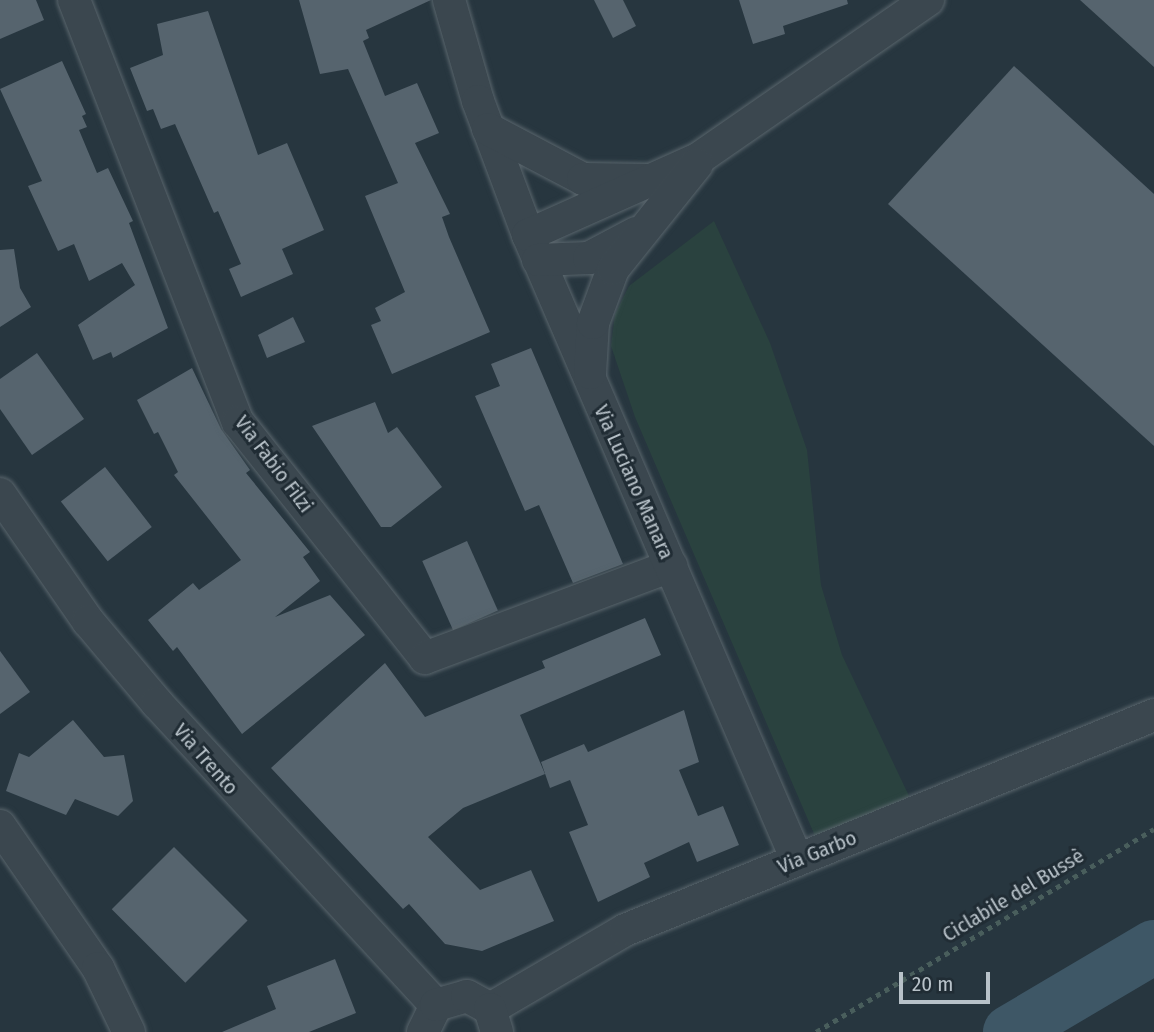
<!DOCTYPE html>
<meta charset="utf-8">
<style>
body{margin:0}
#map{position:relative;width:1154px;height:1032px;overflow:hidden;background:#27363f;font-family:"Fira Sans Condensed",sans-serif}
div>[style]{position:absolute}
.green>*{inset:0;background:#2a423f}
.river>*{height:54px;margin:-27px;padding:0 27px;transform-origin:27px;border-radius:27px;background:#3e5766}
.building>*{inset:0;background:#56646e;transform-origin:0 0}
.path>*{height:4.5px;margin-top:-2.25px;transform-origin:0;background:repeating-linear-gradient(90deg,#495e5c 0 5px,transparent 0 10px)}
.roads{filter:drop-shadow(0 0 2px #59656c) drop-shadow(0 0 2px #59656c)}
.minor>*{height:32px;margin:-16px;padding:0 16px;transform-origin:16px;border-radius:16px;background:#3b474f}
span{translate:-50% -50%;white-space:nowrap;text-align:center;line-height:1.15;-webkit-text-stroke:6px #202c34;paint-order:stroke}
.street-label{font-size:21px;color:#b8c2c9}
.scale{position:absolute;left:899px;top:972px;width:91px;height:32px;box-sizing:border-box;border:4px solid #b8c2c9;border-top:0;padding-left:9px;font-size:21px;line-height:24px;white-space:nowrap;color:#b8c2c9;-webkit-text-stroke:5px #202c34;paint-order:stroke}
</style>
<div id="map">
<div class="green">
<i style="clip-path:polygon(714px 221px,770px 343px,807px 450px,821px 585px,842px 655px,910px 798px,815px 836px,635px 417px,611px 346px,615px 314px,629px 286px)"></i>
</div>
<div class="river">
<i style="left:1010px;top:1032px;width:167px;rotate:-30.6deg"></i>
</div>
<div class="building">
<i style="clip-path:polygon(0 0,36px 0,44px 20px,0 39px)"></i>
<i style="clip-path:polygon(299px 0,431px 0,366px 30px,369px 38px,363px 41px,385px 96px,417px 83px,439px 133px,415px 143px,450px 214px,442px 217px,449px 237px,490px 332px,392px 374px,371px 325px,381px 321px,375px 308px,405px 292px,365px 196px,398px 183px,348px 69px,320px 74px)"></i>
<i style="clip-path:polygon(594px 0,623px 0,636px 26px,613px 38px)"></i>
<i style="clip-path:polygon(739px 0,847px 0,848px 4px,783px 26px,785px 34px,753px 44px)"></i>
<i style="clip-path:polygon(1080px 0,1154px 0,1154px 67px)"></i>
<i style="clip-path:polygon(208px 11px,258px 155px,287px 143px,324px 230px,282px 249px,293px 274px,241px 297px,229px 269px,241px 264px,218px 211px,214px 213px,175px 124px,161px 129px,153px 109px,147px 111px,130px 68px,163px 55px,157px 24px)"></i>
<i style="clip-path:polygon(62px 61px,86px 114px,82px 116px,87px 127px,79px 130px,97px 173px,108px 168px,133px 221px,129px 223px,168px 328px,113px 358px,111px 352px,93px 360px,78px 325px,135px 285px,122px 263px,89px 281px,74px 244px,58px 251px,28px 186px,42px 181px,0 89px)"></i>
<i style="clip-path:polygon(1014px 66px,1154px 194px,1154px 446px,888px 204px)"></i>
<i style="clip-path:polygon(14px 249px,20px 288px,31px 307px,0 327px,0 250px)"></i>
<i style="clip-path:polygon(293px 317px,305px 342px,267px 358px,258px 335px)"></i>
<i style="clip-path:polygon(531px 348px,623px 564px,573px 583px,539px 505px,525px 511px,475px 396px,500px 386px,491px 364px)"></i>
<i style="clip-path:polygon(37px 353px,84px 419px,32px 455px,0 409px,0 379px)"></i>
<i style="clip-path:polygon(192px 368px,221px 429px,250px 470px,246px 473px,310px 552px,303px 557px,320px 581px,275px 617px,330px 595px,365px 635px,242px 734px,177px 647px,173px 651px,148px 620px,193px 583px,199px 590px,241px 560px,174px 475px,178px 472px,158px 432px,154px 434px,137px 400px)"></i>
<i style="clip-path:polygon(375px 402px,388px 433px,397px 427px,442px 487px,391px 527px,381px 527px,312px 426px)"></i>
<i style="left:105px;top:467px;width:76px;height:56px;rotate:52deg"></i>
<i style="left:467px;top:541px;width:76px;height:49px;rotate:66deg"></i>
<i style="clip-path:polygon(645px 618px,661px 655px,520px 715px,545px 774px,463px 808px,428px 837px,480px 890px,531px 870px,554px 921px,482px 951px,445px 944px,409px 904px,403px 909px,271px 768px,385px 663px,425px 717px,545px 668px,542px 661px)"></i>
<i style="clip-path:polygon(0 651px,30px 692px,0 714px)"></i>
<i style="clip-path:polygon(684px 710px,699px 762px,679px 770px,698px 816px,723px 806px,739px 845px,697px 862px,689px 842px,644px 863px,650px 877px,598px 902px,569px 832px,588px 825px,570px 780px,550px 788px,541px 762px,584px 744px,588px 752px)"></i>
<i style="clip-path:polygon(73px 720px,104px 757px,124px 755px,133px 801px,118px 816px,75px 799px,66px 815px,6px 791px,19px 753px,29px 757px)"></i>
<i style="left:174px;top:847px;width:104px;height:88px;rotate:45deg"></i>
<i style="clip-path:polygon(335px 959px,356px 1013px,309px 1032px,222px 1032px,276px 1009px,267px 986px)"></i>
</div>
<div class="path">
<i style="left:816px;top:1032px;width:394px;rotate:-31deg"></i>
</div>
<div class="roads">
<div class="minor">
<i style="left:74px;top:0;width:453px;rotate:68.8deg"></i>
<i style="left:238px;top:422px;width:301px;rotate:51.6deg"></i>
<i style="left:425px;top:658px;width:263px;rotate:-20.5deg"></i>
<i style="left:449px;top:0;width:105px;rotate:74deg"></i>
<i style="left:478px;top:101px;width:143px;rotate:69.5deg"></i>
<i style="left:528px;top:235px;width:680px;rotate:66.71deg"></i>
<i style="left:488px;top:129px;width:107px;rotate:27.8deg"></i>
<i style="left:583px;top:179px;width:64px;rotate:0.9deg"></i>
<i style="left:528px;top:235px;width:186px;rotate:-24.1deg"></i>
<i style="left:698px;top:159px;width:280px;rotate:-34.7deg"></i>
<i style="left:538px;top:260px;width:51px;rotate:-2.2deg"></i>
<i style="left:589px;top:258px;width:53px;rotate:-28deg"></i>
<i style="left:590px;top:373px;width:50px;rotate:-86.6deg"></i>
<i style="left:593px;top:323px;width:58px;rotate:-69.7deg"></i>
<i style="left:613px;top:269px;width:134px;rotate:-51.3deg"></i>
<i style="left:0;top:494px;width:155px;rotate:55.3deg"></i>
<i style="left:88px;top:621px;width:107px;rotate:49.9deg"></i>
<i style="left:157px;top:703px;width:411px;rotate:47.3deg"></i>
<i style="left:0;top:826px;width:173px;rotate:55.4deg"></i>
<i style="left:98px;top:968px;width:71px;rotate:64.2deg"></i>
<i style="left:490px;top:1009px;width:156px;rotate:-30.3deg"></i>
<i style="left:625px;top:930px;width:571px;rotate:-22.12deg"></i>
<i style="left:423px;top:1032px;width:30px;rotate:-64deg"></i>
<i style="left:436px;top:1005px;width:32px;rotate:-16deg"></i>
<i style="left:467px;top:996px;width:26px;rotate:29deg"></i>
<i style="left:490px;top:1009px;width:24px;rotate:73deg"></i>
</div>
</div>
<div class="street-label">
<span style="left:274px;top:464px;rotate:53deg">Via Fabio Filzi</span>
<span style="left:634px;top:482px;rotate:66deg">Via Luciano Manara</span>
<span style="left:206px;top:759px;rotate:49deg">Via Trento</span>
<span style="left:817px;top:852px;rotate:-22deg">Via Garbo</span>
<span style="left:1013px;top:895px;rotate:-31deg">Ciclabile del Bussè</span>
</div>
<div class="scale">20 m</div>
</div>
